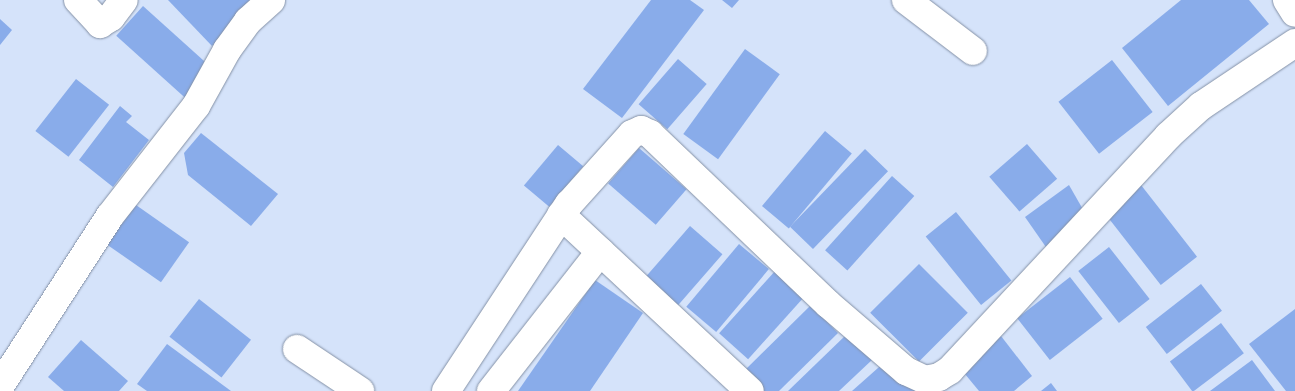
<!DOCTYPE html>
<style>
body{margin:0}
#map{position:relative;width:1295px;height:391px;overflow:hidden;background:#d5e3fa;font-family:Arial,sans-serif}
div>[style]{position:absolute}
.building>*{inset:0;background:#89acea;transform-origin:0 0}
.roads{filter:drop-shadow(0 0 1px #8491a6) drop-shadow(0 0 1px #8491a6)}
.street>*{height:28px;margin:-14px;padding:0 14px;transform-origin:14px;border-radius:14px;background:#fff}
.secondary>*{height:28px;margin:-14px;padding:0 14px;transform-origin:14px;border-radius:14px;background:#fff}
span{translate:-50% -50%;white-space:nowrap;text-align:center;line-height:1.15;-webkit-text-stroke:5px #d5e3fa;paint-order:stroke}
</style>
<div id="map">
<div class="building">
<i style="clip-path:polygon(168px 0,260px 0,212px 46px)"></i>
<i style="clip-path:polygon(651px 0,690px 0,704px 10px,622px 118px,583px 89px)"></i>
<i style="clip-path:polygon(722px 0,739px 0,732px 8px)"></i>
<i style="clip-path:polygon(1181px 0,1249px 0,1269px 24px,1168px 106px,1122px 48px)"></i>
<i style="left:143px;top:6px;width:93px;height:40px;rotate:42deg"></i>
<i style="clip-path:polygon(0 19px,12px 30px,0 45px)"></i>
<i style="left:745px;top:49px;width:43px;height:105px;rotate:36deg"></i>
<i style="left:678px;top:59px;width:38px;height:60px;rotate:41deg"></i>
<i style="left:1112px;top:60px;width:66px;height:68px;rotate:52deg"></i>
<i style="left:76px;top:79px;width:42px;height:66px;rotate:38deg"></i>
<i style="clip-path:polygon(120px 106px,132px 116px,126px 122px,149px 140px,113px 187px,79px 160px)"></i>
<i style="left:825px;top:131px;width:35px;height:98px;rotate:40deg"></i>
<i style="clip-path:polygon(201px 133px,278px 194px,251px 226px,188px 175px,184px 153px)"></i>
<i style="left:1027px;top:144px;width:46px;height:50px;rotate:49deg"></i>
<i style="left:558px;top:145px;width:33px;height:53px;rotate:40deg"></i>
<i style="left:639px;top:148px;width:63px;height:47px;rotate:41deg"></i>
<i style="left:865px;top:149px;width:32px;height:108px;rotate:44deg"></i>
<i style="left:892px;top:176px;width:30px;height:100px;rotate:42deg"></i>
<i style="clip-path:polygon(1069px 185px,1085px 213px,1048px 250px,1025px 217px)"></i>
<i style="left:1141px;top:185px;width:91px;height:46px;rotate:52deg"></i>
<i style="left:126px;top:198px;width:77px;height:49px;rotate:35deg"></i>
<i style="left:956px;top:212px;width:88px;height:39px;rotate:51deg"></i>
<i style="left:690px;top:226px;width:43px;height:72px;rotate:41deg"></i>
<i style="left:739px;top:244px;width:39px;height:82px;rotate:40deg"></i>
<i style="left:1109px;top:247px;width:66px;height:39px;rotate:52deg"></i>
<i style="left:919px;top:264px;width:69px;height:69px;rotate:45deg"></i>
<i style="left:776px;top:270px;width:39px;height:85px;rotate:42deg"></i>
<i style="left:1070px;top:277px;width:53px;height:67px;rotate:52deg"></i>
<i style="clip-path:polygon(595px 280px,643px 313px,590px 391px,518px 391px)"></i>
<i style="left:1201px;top:284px;width:34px;height:70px;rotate:52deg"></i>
<i style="left:199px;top:299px;width:66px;height:48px;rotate:38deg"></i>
<i style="clip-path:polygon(811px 305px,838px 333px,779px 391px,763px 391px,743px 372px)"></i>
<i style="clip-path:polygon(1295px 309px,1295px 391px,1286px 391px,1249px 344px)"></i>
<i style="left:1221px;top:323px;width:38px;height:64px;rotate:53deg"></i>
<i style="clip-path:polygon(847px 334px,873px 359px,839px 391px,788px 391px)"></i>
<i style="clip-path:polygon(1001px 336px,1032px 376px,1014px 391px,979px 391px,960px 368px)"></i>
<i style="clip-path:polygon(81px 340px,128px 381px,119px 391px,64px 391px,48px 377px)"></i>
<i style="clip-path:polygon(167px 344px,231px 391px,147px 391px,137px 384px)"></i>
<i style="clip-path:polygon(887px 360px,916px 391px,852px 391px)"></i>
<i style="clip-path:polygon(1252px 360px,1275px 391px,1210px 391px)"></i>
<i style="clip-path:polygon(1051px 383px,1057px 391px,1041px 391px)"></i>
</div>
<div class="roads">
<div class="street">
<i style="left:78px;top:0;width:33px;rotate:47deg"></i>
<i style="left:100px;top:24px;width:13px;rotate:-32deg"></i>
<i style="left:111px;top:17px;width:21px;rotate:-53deg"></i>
<i style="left:906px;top:0;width:84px;rotate:37.3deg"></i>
<i style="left:561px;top:215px;width:258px;rotate:43deg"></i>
<i style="left:297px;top:349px;width:76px;rotate:33.7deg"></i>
<i style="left:0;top:386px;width:202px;rotate:-57.1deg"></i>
<i style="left:110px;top:216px;width:140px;rotate:-52deg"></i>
<i style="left:196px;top:106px;width:64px;rotate:-61deg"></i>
<i style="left:227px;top:50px;width:36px;rotate:-54deg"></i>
<i style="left:248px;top:21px;width:31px;rotate:-42deg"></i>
<i style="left:446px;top:391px;width:224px;rotate:-56.7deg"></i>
<i style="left:569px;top:204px;width:94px;rotate:-48deg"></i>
<i style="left:632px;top:134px;width:10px;rotate:-24deg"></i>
<i style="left:641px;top:130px;width:10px;rotate:24deg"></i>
<i style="left:650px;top:134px;width:246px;rotate:43.7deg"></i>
<i style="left:828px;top:304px;width:103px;rotate:40.7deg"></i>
<i style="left:906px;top:371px;width:21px;rotate:25deg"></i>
<i style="left:925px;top:380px;width:14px;rotate:-12deg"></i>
<i style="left:939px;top:377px;width:13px;rotate:-32deg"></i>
<i style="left:950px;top:370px;width:320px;rotate:-47deg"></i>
<i style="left:1168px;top:136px;width:45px;rotate:-42.3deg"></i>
<i style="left:1201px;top:106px;width:113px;rotate:-33.8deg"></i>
<i style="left:491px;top:391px;width:177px;rotate:-51.9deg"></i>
</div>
<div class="secondary">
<i style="left:1287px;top:0;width:15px;rotate:58deg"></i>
</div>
</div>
</div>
